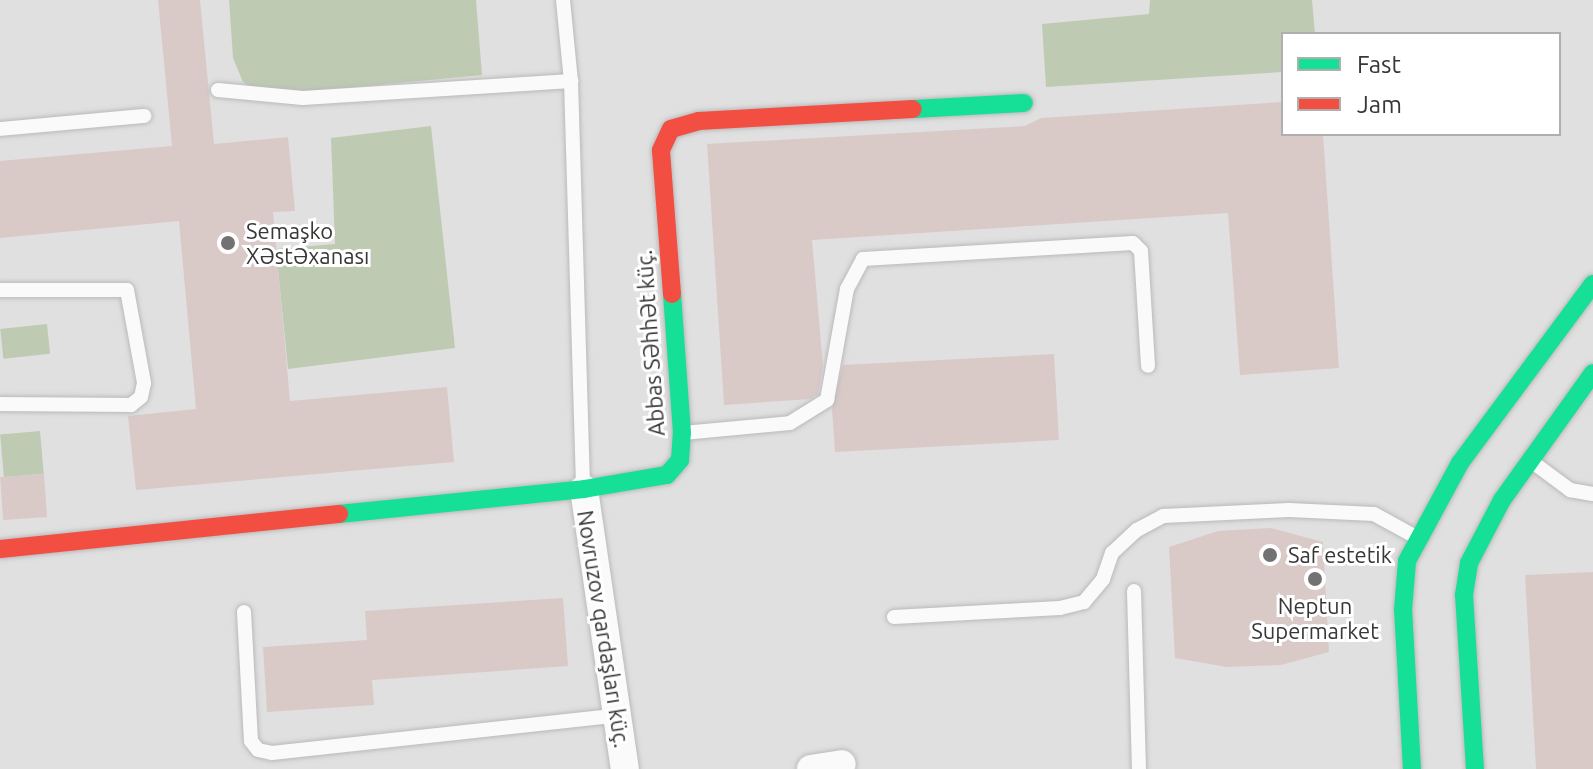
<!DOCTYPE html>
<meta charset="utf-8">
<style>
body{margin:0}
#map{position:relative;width:1593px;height:769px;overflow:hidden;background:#e0e0e0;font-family:Ubuntu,sans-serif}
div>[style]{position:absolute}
.green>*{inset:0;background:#becbb2;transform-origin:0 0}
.building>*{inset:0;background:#d9cac8;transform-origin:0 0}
.roads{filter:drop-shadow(0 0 2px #bababa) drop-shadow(0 0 2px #bababa)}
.lane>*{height:14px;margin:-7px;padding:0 7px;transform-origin:7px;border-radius:7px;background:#fafafa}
.street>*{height:28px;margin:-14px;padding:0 14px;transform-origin:14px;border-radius:14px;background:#fafafa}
.fast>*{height:18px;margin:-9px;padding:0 9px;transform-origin:9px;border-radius:9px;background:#16e098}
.jam>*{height:18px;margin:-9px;padding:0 9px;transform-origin:9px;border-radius:9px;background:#f24e42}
.dots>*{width:22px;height:22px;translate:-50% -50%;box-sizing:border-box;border:4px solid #fff;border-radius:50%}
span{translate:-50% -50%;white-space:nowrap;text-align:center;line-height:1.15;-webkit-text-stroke:6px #fff;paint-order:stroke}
.poi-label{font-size:22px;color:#373738}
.left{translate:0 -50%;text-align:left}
.street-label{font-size:22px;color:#373738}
.legend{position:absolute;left:1281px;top:32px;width:280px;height:104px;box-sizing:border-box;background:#fff;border:2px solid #afafaf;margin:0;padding:10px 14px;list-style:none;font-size:24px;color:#373738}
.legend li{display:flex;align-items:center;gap:16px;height:40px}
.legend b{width:40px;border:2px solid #afafaf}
</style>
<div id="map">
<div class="green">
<i style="clip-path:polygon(229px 0,476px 0,482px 75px,281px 94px,258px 92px,243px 82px,233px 58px)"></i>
<i style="clip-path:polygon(1150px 0,1312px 0,1315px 34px,1283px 34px,1283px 72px,1046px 87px,1042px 24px,1149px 14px)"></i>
<i style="clip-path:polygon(431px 126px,455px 348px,288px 369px,276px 249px,335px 244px,331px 138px)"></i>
<i style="left:47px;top:324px;width:30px;height:47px;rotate:84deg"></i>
<i style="left:40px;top:431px;width:43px;height:40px;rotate:85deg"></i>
</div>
<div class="building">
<i style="clip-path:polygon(158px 0,200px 0,214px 144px,288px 137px,295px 211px,273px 212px,290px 401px,447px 387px,454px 462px,136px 490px,128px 416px,196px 409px,179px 221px,0 238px,0 161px,172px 146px)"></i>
<i style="clip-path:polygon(1283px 102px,1283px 134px,1323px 134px,1339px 368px,1240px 375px,1228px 213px,812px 240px,823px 366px,818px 394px,810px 399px,724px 405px,707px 144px,1025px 126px,1041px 118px)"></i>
<i style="clip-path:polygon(1054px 354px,1059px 440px,835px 452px,832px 409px,843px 365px)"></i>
<i style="left:44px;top:474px;width:43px;height:44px;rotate:86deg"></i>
<i style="clip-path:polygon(1271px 528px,1323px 542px,1329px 652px,1281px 665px,1227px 667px,1175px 658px,1169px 547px,1218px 531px)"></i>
<i style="clip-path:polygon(1593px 572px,1593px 769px,1536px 769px,1525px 575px)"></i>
<i style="clip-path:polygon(563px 598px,568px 666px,372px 680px,374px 705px,267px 712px,263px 647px,367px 640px,365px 611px)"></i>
</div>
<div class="roads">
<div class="lane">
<i style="left:563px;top:0;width:81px;rotate:84.4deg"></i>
<i style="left:571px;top:81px;width:406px;rotate:88.3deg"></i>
<i style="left:218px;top:90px;width:85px;rotate:5.4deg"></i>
<i style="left:303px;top:98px;width:269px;rotate:-3.6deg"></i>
<i style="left:0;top:129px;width:145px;rotate:-5.2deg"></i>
<i style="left:0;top:290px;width:127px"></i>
<i style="left:127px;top:290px;width:95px;rotate:79.6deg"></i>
<i style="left:144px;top:383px;width:14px;rotate:102deg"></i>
<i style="left:141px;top:397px;width:13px;rotate:141deg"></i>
<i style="left:131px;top:405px;width:131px;rotate:-179.6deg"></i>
<i style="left:683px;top:433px;width:107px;rotate:-5.3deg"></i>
<i style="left:790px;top:423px;width:44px;rotate:-31.9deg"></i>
<i style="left:827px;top:400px;width:113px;rotate:-79.8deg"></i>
<i style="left:847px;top:289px;width:34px;rotate:-62deg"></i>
<i style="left:863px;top:259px;width:270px;rotate:-3.4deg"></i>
<i style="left:1133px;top:243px;width:11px;rotate:45deg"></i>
<i style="left:1141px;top:251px;width:115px;rotate:86.5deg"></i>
<i style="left:1531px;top:461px;width:49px;rotate:36.6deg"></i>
<i style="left:1570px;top:490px;width:23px;rotate:10deg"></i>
<i style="left:1134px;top:591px;width:178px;rotate:88.4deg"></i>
<i style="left:244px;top:612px;width:129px;rotate:86.9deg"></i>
<i style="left:251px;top:741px;width:11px;rotate:52deg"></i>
<i style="left:258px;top:750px;width:14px;rotate:12deg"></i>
<i style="left:272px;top:753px;width:349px;rotate:-6.2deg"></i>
<i style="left:894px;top:617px;width:166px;rotate:-3.1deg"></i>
<i style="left:1060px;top:608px;width:25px;rotate:-14deg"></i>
<i style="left:1084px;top:602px;width:30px;rotate:-50deg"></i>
<i style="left:1103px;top:579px;width:28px;rotate:-71deg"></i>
<i style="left:1112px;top:553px;width:34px;rotate:-43deg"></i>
<i style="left:1137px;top:530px;width:30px;rotate:-28deg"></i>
<i style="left:1163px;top:516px;width:126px;rotate:-2.7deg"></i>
<i style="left:1289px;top:510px;width:85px;rotate:2.7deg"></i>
<i style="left:1374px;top:514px;width:48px;rotate:28.7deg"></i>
</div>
<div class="street">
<i style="left:584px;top:489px;width:283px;rotate:81.7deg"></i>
<i style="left:811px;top:769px;width:31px;rotate:-9deg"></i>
</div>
<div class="fast">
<i style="left:913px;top:109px;width:111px;rotate:-3.1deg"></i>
<i style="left:339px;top:514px;width:246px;rotate:-5.8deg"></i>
<i style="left:584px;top:489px;width:84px;rotate:-9.6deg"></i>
<i style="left:667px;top:475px;width:20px;rotate:-49deg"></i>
<i style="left:680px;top:460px;width:27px;rotate:-86deg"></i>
<i style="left:682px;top:433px;width:139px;rotate:-94.1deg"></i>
<i style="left:1412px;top:769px;width:159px;rotate:-93.2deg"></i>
<i style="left:1403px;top:610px;width:49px;rotate:-85.3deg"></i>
<i style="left:1407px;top:561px;width:111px;rotate:-61.6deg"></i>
<i style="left:1460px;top:463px;width:223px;rotate:-53.4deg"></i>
<i style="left:1475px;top:769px;width:174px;rotate:-93.6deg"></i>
<i style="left:1464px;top:595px;width:32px;rotate:-81deg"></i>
<i style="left:1469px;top:563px;width:71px;rotate:-62.4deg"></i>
<i style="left:1502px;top:500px;width:156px;rotate:-54.4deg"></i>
</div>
<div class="jam">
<i style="left:672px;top:294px;width:144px;rotate:-94.4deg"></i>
<i style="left:661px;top:150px;width:23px;rotate:-65deg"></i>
<i style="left:671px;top:129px;width:29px;rotate:-16deg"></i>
<i style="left:699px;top:121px;width:214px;rotate:-3.2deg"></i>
<i style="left:0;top:549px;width:341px;rotate:-5.9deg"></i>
</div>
</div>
<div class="dots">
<i style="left:228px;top:243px;background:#727273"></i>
<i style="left:1270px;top:555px;background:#727273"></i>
<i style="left:1315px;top:579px;background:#727273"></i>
</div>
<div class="poi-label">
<span class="left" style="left:246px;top:243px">Semaşko<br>Xəstəxanası</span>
<span class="left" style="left:1288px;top:555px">Saf estetik</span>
<span style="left:1315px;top:618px">Neptun<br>Supermarket</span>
</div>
<div class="street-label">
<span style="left:650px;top:343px;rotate:-94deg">Abbas Səhhət küç.</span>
<span style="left:604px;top:629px;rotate:81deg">Novruzov qardaşları küç.</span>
</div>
<ul class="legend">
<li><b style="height:10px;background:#16e098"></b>Fast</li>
<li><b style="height:10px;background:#f24e42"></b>Jam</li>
</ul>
</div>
